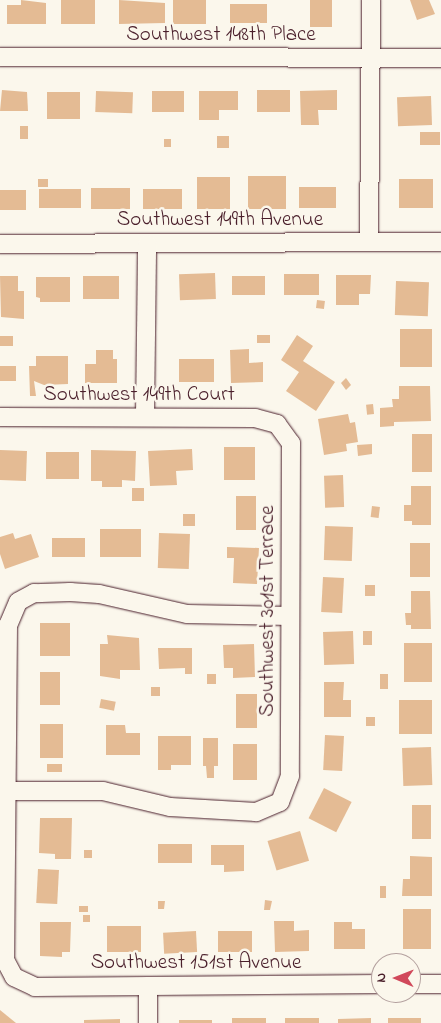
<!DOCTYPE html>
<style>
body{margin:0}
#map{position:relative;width:441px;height:1023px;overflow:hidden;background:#fbf7ec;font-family:"Indie Flower",sans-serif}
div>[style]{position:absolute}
.building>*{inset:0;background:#e4bb94;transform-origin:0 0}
.roads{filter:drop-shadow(0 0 1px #4a1f2b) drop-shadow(0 0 1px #4a1f2b)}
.street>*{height:18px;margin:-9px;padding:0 9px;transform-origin:9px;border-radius:9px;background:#fbf7ec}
span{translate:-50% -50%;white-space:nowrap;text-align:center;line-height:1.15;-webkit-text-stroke:5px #fbf7ec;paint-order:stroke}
.street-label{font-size:21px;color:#4a1f2b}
.north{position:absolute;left:371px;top:953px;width:50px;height:50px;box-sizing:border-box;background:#fbf7ec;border:1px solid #b4a19f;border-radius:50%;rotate:271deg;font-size:14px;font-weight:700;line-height:20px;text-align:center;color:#4a1f2b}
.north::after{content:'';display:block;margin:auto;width:18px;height:22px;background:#d1495b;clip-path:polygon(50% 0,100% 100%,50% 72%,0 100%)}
</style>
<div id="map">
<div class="building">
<i style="clip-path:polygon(21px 0,46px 3px,46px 24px,7px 24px,7px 5px,21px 5px)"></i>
<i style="left:61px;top:0;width:34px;height:24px"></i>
<i style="clip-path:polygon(119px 0,165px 3px,165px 23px,119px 24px)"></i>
<i style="left:173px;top:0;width:33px;height:24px"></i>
<i style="left:310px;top:0;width:22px;height:27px"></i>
<i style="clip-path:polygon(410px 0,429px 0,435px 14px,417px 20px)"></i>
<i style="left:230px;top:4px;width:37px;height:19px"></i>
<i style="clip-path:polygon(2px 90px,27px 92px,28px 111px,0 111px)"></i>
<i style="left:257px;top:90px;width:33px;height:22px"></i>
<i style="clip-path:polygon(337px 90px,337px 110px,318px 110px,319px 125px,301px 125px,300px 91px)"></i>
<i style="left:96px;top:91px;width:37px;height:21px;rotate:2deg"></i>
<i style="left:152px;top:91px;width:32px;height:21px"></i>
<i style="clip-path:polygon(199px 91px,238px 91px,238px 110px,219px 110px,219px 120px,199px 120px)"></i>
<i style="left:47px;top:92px;width:33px;height:27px"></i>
<i style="left:431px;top:96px;width:29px;height:34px;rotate:88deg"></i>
<i style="left:20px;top:126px;width:8px;height:13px"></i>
<i style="left:420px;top:132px;width:20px;height:13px"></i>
<i style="left:217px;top:136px;width:12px;height:12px"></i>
<i style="left:164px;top:139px;width:7px;height:8px"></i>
<i style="left:248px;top:176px;width:38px;height:33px"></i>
<i style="left:197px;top:177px;width:33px;height:32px"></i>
<i style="left:38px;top:179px;width:10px;height:8px"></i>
<i style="left:399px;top:179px;width:34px;height:29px"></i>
<i style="left:336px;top:187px;width:21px;height:37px;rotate:90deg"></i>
<i style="left:130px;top:188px;width:21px;height:39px;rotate:90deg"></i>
<i style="left:39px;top:189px;width:42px;height:19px"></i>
<i style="left:143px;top:189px;width:39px;height:20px"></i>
<i style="left:0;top:190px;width:26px;height:20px"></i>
<i style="left:215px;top:273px;width:26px;height:36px;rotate:88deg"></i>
<i style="left:284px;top:274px;width:35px;height:21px"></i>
<i style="clip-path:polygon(336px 275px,371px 275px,370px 294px,359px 294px,359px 305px,336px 305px)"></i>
<i style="clip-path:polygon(0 276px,18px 276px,18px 291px,24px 291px,24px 319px,1px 317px)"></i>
<i style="left:119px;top:276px;width:23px;height:36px;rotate:90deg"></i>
<i style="left:232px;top:276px;width:33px;height:19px"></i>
<i style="clip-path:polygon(36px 277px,70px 277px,70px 302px,40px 302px,40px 298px,36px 297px)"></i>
<i style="left:396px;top:281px;width:33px;height:34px;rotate:2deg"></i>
<i style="left:317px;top:300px;width:8px;height:8px;rotate:7deg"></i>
<i style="left:432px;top:329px;width:38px;height:32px;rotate:90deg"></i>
<i style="left:257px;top:335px;width:13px;height:8px"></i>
<i style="clip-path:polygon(297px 335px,313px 346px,303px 361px,335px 382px,316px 411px,286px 391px,299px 372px,281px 360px)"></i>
<i style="left:13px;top:336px;width:10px;height:13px;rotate:90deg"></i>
<i style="clip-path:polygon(249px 349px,249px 363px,263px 362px,263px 382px,231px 383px,230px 350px)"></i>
<i style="clip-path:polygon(96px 350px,113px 350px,113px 359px,117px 359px,117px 383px,85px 383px,85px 364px,96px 364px)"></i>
<i style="clip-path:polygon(36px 356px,68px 356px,68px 384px,44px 385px,34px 381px,36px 396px,30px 396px,29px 366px,36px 366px)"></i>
<i style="left:179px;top:359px;width:35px;height:23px"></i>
<i style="left:16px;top:366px;width:15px;height:16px;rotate:90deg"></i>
<i style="clip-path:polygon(346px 378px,351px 385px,346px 390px,341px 383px)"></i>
<i style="clip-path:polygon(399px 386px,430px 386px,431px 421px,394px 422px,394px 426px,380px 427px,380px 408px,393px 407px,392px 399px,399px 399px)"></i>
<i style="left:373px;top:404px;width:10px;height:7px;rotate:84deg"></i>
<i style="clip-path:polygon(348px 414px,350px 423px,355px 422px,358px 442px,346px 444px,347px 451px,324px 455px,318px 419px)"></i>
<i style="left:412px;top:434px;width:20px;height:38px"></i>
<i style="clip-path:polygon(372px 444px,372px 454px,358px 456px,357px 445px)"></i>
<i style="left:224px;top:447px;width:31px;height:33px"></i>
<i style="clip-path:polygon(192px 449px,193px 470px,176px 471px,177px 485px,150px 486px,148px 451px)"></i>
<i style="left:0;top:450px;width:27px;height:30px;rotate:2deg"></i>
<i style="clip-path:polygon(91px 450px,136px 451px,135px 481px,122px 480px,122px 487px,102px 487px,102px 481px,91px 481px)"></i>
<i style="left:46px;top:452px;width:33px;height:27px"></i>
<i style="left:343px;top:475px;width:32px;height:19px;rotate:88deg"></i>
<i style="clip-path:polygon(411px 486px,431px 486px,431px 525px,412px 525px,412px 521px,404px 521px,404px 505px,411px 505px)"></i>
<i style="left:132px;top:488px;width:12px;height:13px"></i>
<i style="left:236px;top:496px;width:20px;height:34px"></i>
<i style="left:372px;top:506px;width:8px;height:11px;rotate:7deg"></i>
<i style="left:183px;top:514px;width:12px;height:12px"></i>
<i style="left:325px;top:526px;width:28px;height:34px;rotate:2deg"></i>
<i style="left:100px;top:529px;width:41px;height:28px"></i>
<i style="clip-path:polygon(13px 533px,15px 539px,31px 534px,39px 557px,5px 569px,0 554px,0 537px)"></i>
<i style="left:159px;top:533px;width:31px;height:35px;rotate:2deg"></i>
<i style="left:85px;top:538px;width:19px;height:33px;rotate:90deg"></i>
<i style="left:410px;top:543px;width:20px;height:34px"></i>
<i style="clip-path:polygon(227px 547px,259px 548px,257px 584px,233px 583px,234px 558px,227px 558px)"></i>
<i style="left:323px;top:577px;width:21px;height:35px;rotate:3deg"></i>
<i style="left:365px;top:585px;width:10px;height:11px"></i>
<i style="clip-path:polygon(411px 591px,430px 591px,431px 629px,411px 629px,411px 625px,406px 625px,405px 613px,411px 613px)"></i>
<i style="left:40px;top:623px;width:30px;height:33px"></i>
<i style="left:353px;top:631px;width:33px;height:30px;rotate:88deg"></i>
<i style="left:363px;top:631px;width:9px;height:14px"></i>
<i style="clip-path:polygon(107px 635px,139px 638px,140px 670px,120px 670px,120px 679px,100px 676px,100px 644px,108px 644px)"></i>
<i style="left:404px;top:643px;width:28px;height:39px"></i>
<i style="clip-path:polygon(254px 644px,255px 677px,233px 678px,233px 668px,224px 668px,223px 645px)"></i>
<i style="clip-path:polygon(158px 648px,192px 648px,192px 674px,185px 674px,185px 668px,159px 669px)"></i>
<i style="left:40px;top:672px;width:20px;height:33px"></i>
<i style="left:207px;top:674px;width:9px;height:10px"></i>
<i style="left:380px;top:674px;width:8px;height:15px"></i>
<i style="clip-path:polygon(324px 682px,344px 682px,343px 700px,351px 700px,351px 717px,324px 717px)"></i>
<i style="left:151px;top:687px;width:9px;height:9px"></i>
<i style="left:236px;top:694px;width:21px;height:34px"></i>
<i style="left:101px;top:699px;width:15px;height:9px;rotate:11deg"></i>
<i style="left:399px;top:700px;width:33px;height:34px"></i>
<i style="left:366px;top:717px;width:9px;height:9px"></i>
<i style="left:40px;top:724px;width:23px;height:34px"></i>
<i style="clip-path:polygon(106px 725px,125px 725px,126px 733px,140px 733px,140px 755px,106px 755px)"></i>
<i style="left:325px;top:735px;width:19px;height:35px;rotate:3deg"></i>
<i style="clip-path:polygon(158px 736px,191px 736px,191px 765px,171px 765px,171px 770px,158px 770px)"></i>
<i style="clip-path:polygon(203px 738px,218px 738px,218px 766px,214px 766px,214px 778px,207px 778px,206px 766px,203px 766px)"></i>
<i style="left:233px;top:744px;width:24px;height:36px"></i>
<i style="left:431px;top:747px;width:38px;height:29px;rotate:88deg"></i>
<i style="left:47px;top:764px;width:15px;height:8px"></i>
<i style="left:324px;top:788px;width:31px;height:34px;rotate:27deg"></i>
<i style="left:412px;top:805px;width:19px;height:34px"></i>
<i style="clip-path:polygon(40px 818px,72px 818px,71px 859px,55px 859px,55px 854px,39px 853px)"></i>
<i style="left:300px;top:831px;width:31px;height:34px;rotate:73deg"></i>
<i style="left:158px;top:844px;width:34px;height:19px"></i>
<i style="clip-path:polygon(211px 845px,244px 845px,244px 871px,224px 872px,224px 865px,211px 865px)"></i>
<i style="left:84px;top:850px;width:8px;height:8px"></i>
<i style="clip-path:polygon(410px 856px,432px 857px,432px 896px,402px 896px,403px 879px,410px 879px)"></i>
<i style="left:38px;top:869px;width:21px;height:34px;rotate:3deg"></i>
<i style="left:380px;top:886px;width:6px;height:12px"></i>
<i style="clip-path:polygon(265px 900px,272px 901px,270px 910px,264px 910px)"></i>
<i style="clip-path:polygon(158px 901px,165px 901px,164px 909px,158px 909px)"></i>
<i style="left:79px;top:906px;width:9px;height:6px"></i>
<i style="left:403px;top:909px;width:28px;height:40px"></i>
<i style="left:83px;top:915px;width:7px;height:7px"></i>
<i style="clip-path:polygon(274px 921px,294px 921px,294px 931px,309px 930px,309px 951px,275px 952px)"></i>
<i style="clip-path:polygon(40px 922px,71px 922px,70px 952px,62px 952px,62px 957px,40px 956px)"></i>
<i style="clip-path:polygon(334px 922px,352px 922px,352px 929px,365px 929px,365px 949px,334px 949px)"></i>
<i style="left:107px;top:926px;width:34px;height:26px"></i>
<i style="left:196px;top:931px;width:21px;height:33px;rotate:87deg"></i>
<i style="left:218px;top:931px;width:34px;height:21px"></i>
<i style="clip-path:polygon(0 1010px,16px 1023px,0 1023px)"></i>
<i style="left:232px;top:1018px;width:34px;height:5px"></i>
<i style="left:285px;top:1018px;width:34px;height:5px"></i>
<i style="clip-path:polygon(371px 1018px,371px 1023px,338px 1023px,338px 1019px)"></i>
<i style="left:388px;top:1018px;width:33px;height:5px"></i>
<i style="clip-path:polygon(120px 1019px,120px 1023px,84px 1023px,84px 1020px)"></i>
<i style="left:179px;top:1020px;width:33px;height:3px"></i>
</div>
<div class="roads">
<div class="street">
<i style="left:0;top:57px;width:441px;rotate:0.1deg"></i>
<i style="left:369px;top:242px;width:242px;rotate:-89.5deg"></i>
<i style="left:0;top:244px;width:441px;rotate:-0.3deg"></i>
<i style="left:145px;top:416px;width:172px;rotate:-89.3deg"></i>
<i style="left:0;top:417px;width:255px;rotate:0.2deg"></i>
<i style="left:255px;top:418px;width:23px;rotate:15deg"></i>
<i style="left:277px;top:424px;width:24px;rotate:54deg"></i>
<i style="left:291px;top:443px;width:333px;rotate:90.2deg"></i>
<i style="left:290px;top:776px;width:28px;rotate:111deg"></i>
<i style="left:280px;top:802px;width:26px;rotate:157deg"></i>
<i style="left:256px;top:812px;width:86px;rotate:-176.7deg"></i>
<i style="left:170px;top:807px;width:69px;rotate:-166.6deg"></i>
<i style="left:103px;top:791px;width:95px;rotate:180deg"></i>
<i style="left:290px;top:616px;width:103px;rotate:-178.9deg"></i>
<i style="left:187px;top:614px;width:90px;rotate:-167.2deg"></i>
<i style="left:99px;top:594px;width:29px;rotate:-176deg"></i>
<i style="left:70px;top:592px;width:36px;rotate:178deg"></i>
<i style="left:34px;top:593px;width:18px;rotate:151deg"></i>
<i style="left:18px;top:602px;width:25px;rotate:113deg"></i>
<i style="left:8px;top:625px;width:335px;rotate:90.5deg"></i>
<i style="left:5px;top:960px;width:19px;rotate:62deg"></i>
<i style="left:14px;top:977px;width:23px;rotate:25deg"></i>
<i style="left:35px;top:987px;width:346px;rotate:-0.5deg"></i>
<i style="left:411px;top:984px;width:30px"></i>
<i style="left:148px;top:1023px;width:37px;rotate:-90deg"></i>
</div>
</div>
<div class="street-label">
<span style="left:221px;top:35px">Southwest 148th Place</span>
<span style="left:220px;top:220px">Southwest 149th Avenue</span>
<span style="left:139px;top:395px">Southwest 149th Court</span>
<span style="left:268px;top:611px;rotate:-90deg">Southwest 301st Terrace</span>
<span style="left:196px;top:963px">Southwest 151st Avenue</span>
</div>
<div class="north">N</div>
</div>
